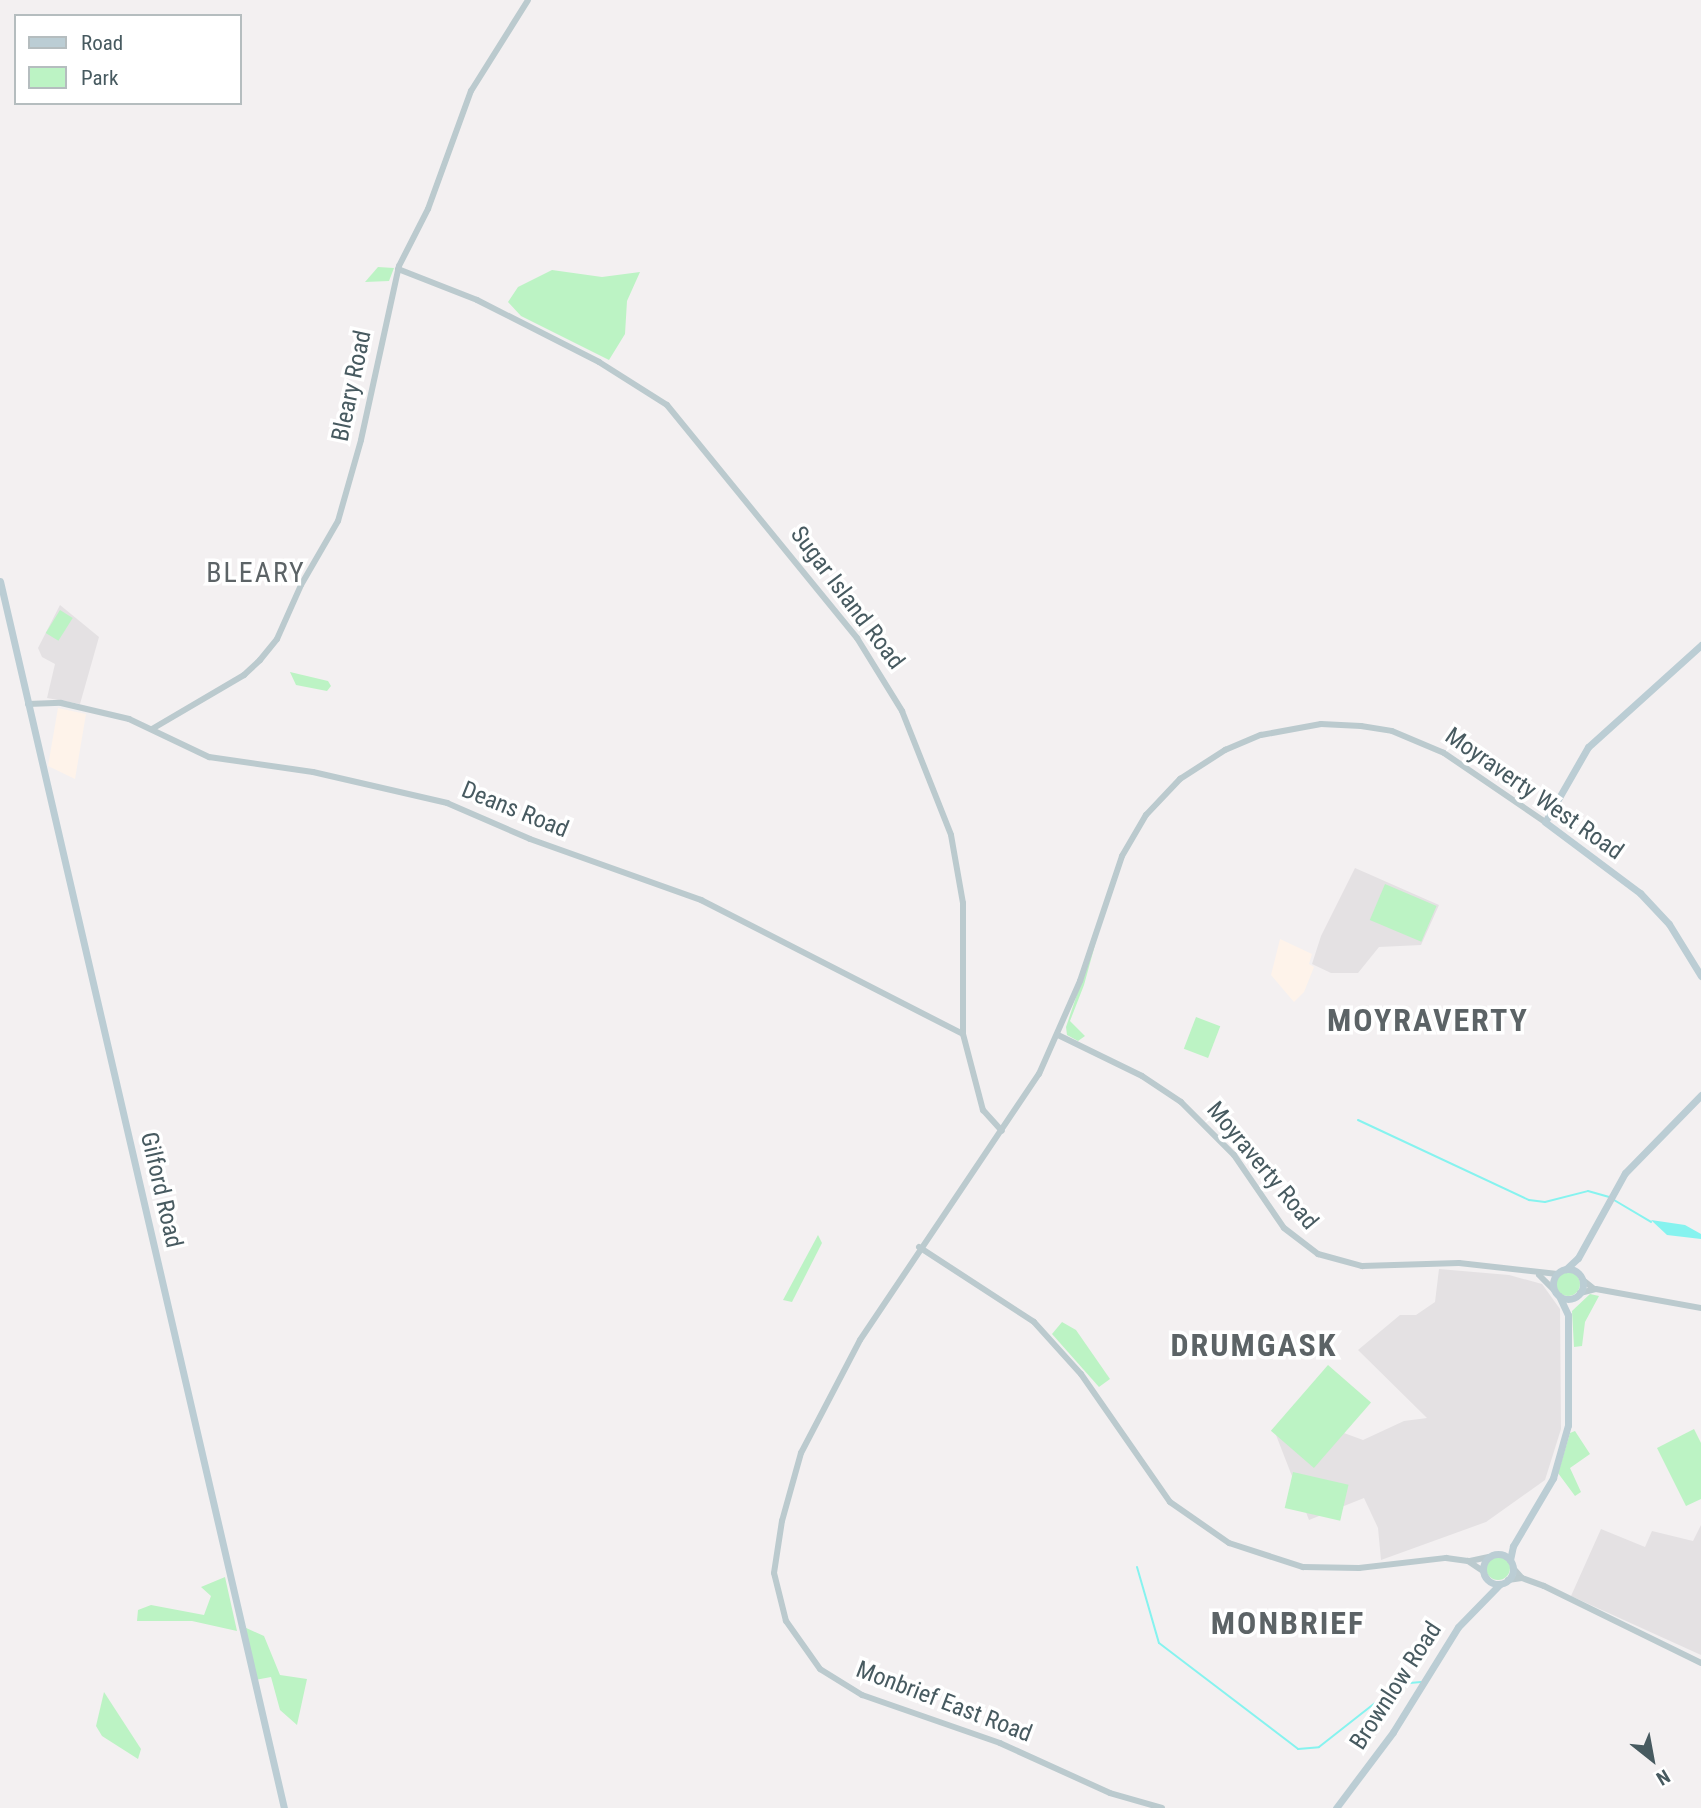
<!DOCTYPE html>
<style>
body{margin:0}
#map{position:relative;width:1701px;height:1808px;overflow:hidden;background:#f3f0f1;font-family:"Roboto Condensed",sans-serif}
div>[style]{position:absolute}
.commercial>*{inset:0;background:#fef3ea}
.education>*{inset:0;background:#e4e1e3}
.green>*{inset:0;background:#bcf3c4;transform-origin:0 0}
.round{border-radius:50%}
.water>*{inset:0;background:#86f3ef}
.stream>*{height:2px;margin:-1px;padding:0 1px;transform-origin:1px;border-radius:1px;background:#86f3ef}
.tertiary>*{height:6px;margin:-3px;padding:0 3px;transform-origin:3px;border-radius:3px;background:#bbcace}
.secondary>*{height:7px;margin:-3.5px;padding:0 3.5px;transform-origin:3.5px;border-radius:3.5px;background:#bbcdd4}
.secondary>.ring{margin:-3.5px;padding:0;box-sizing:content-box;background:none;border:7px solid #bbcdd4;border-radius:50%}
span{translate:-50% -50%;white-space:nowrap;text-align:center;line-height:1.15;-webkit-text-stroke:7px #fff;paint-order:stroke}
.street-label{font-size:24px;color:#475a60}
.quarter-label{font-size:28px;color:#5c6366;letter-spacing:2px}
.district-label{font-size:32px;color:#5c6366;font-weight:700;letter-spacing:2px}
.legend{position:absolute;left:14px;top:14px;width:228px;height:91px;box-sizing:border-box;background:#fff;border:2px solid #b5bdbf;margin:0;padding:9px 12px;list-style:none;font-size:21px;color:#475a60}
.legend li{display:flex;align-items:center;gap:14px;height:35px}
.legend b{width:35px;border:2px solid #b5bdbf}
.north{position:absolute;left:1617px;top:1724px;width:70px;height:70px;-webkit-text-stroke:5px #fff;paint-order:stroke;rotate:149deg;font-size:19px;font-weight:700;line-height:28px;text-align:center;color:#475a60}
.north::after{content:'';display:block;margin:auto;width:24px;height:32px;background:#475a60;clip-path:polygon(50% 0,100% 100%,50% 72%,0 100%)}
</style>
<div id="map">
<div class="commercial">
<i style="clip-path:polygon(58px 708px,86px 714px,75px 779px,48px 766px)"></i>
<i style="clip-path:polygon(1280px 939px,1312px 954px,1309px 964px,1314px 967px,1304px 992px,1294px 1002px,1271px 975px)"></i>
</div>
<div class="education">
<i style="clip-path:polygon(60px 605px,99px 637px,80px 704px,47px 698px,55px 664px,42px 657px,38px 648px)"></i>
<i style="clip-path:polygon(1355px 868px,1439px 905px,1421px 945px,1379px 947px,1358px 973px,1331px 973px,1312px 964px,1321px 936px)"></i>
<i style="clip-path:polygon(1439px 1269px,1509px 1275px,1542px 1284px,1560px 1309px,1561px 1429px,1545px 1480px,1486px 1522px,1381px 1560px,1378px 1528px,1364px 1498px,1309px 1520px,1276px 1435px,1334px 1411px,1344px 1433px,1363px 1440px,1404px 1421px,1427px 1418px,1358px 1350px,1400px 1315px,1416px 1315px,1435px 1302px)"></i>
<i style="clip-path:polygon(1701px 1525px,1701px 1655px,1571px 1596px,1601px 1529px,1645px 1547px,1652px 1531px,1693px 1541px)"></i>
</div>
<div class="green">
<i style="clip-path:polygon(378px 267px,394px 268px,389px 281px,365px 282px)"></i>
<i style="clip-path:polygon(552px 270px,602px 277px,640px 272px,627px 301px,625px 334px,609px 360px,521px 316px,508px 302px,518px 287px)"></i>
<i style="left:60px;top:610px;width:15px;height:27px;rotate:32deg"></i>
<i style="clip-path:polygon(290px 672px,328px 681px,331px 686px,327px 691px,296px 685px)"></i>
<i style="left:1385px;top:884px;width:56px;height:39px;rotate:23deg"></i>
<i style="clip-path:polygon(1101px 923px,1084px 985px,1070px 1021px,1085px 1036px,1078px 1041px,1067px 1035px,1066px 1027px)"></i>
<i style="left:1196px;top:1017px;width:26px;height:34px;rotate:21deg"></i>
<i style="clip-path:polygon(818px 1235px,822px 1243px,792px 1302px,783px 1300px)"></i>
<i class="round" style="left:1556px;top:1272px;width:24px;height:24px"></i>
<i style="clip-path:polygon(1590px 1294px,1599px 1296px,1585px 1322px,1582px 1346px,1574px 1347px,1572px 1311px)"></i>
<i style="clip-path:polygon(1062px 1322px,1076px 1330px,1110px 1379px,1099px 1387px,1052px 1334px)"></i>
<i style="left:1328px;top:1365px;width:57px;height:87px;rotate:41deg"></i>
<i style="clip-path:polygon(1694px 1429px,1701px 1443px,1701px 1499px,1686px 1506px,1657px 1448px)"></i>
<i style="clip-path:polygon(1575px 1431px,1590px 1454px,1570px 1468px,1581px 1492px,1575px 1496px,1558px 1473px,1570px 1433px)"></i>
<i style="left:1293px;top:1472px;width:57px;height:37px;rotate:13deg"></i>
<i class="round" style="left:1486px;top:1556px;width:24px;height:24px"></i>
<i style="clip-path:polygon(225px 1577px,237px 1631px,192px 1621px,137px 1621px,138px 1610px,151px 1605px,204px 1615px,211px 1596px,201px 1587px)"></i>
<i style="clip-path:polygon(244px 1627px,264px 1636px,280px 1675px,307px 1679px,297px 1725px,280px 1710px,271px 1677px,255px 1680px)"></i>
<i style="clip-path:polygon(104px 1692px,141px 1749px,138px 1759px,102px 1736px,96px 1726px)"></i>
</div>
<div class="water">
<i style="clip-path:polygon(1651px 1220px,1685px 1225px,1701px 1234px,1701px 1239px,1667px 1235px)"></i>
</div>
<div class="stream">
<i style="left:1358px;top:1120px;width:189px;rotate:25.1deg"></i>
<i style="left:1529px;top:1200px;width:16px;rotate:7deg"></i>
<i style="left:1545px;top:1202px;width:44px;rotate:-14.3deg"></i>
<i style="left:1588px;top:1191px;width:22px;rotate:16deg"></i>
<i style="left:1614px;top:1200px;width:43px;rotate:30.7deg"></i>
<i style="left:1137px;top:1567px;width:79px;rotate:73.9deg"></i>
<i style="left:1159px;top:1643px;width:175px;rotate:37.3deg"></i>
<i style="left:1298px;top:1749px;width:21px;rotate:-5deg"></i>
<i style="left:1319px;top:1747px;width:102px;rotate:-38.2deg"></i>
<i style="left:1399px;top:1684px;width:22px;rotate:-5deg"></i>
</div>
<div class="tertiary">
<i style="left:398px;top:269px;width:85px;rotate:21.4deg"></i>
<i style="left:477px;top:300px;width:137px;rotate:26.9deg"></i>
<i style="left:599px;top:362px;width:80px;rotate:32.3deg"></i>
<i style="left:667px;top:405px;width:301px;rotate:50.8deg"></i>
<i style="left:857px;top:638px;width:86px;rotate:58.3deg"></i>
<i style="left:902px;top:711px;width:133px;rotate:68.4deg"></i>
<i style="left:951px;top:835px;width:69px;rotate:80deg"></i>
<i style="left:963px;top:903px;width:131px;rotate:90deg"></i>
<i style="left:963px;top:1034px;width:79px;rotate:75.3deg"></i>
<i style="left:983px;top:1110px;width:28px;rotate:48deg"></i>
<i style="left:28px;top:704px;width:33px;rotate:-2deg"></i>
<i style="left:61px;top:703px;width:70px;rotate:13.2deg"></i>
<i style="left:129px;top:719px;width:89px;rotate:25.4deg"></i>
<i style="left:209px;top:757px;width:105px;rotate:8.2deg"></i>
<i style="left:313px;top:772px;width:138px;rotate:13deg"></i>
<i style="left:447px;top:803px;width:90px;rotate:23.4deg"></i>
<i style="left:530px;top:839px;width:182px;rotate:19.6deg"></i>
<i style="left:701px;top:900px;width:294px;rotate:27.1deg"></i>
<i style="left:152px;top:729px;width:107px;rotate:-30.4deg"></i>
<i style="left:244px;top:675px;width:22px;rotate:-43deg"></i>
<i style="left:260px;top:660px;width:27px;rotate:-51deg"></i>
<i style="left:277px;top:639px;width:59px;rotate:-66deg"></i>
<i style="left:301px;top:585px;width:74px;rotate:-60deg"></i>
<i style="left:338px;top:521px;width:84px;rotate:-74.1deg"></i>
<i style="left:361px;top:440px;width:178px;rotate:-77.7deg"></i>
<i style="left:399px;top:266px;width:64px;rotate:-63deg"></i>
<i style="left:428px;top:209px;width:126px;rotate:-70deg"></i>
<i style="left:471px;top:91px;width:107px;rotate:-57.9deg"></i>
<i style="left:1058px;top:1035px;width:93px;rotate:26deg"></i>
<i style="left:1142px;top:1076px;width:47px;rotate:33.7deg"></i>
<i style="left:1181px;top:1102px;width:75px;rotate:45deg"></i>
<i style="left:1234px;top:1155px;width:88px;rotate:55.6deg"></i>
<i style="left:1284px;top:1228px;width:43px;rotate:37.4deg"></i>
<i style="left:1318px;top:1254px;width:46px;rotate:15.3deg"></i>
<i style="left:1362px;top:1266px;width:97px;rotate:-1.8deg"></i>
<i style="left:1459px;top:1263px;width:99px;rotate:6.4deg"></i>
<i style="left:919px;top:1247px;width:137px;rotate:33.1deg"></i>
<i style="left:1034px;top:1322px;width:70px;rotate:47.9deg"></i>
<i style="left:1081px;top:1374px;width:156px;rotate:55.2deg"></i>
<i style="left:1170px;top:1502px;width:72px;rotate:34.8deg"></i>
<i style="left:1229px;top:1543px;width:78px;rotate:18deg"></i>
<i style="left:1303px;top:1567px;width:56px;rotate:1deg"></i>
<i style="left:1359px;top:1568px;width:88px;rotate:-6.6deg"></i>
<i style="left:1446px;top:1558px;width:22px;rotate:8deg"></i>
<i style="left:1468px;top:1561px;width:18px;rotate:34deg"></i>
<i style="left:1539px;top:1275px;width:21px;rotate:45deg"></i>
<i style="left:1583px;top:1280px;width:14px;rotate:39deg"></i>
<i style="left:1580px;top:1293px;width:16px;rotate:-14deg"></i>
<i style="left:1596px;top:1289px;width:107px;rotate:10.3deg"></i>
<i style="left:1470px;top:1561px;width:19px;rotate:-12deg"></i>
<i style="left:1513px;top:1568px;width:13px;rotate:48deg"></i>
<i style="left:1508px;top:1580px;width:14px;rotate:-8deg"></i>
<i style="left:1522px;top:1578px;width:23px;rotate:20deg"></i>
<i style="left:1544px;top:1586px;width:175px;rotate:26.1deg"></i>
<i style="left:1162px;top:1808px;width:54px;rotate:-163.9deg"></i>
<i style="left:1110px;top:1793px;width:121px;rotate:-155.6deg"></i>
<i style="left:1000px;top:1743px;width:146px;rotate:-160.8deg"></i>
<i style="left:862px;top:1695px;width:49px;rotate:-148.2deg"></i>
<i style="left:820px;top:1669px;width:59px;rotate:-125.3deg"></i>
<i style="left:786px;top:1621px;width:49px;rotate:-104deg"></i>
<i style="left:774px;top:1573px;width:53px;rotate:-81.3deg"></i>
<i style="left:782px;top:1521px;width:71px;rotate:-74.4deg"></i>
<i style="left:801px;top:1453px;width:127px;rotate:-62.4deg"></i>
<i style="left:860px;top:1340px;width:321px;rotate:-56.1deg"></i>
<i style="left:1039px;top:1074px;width:102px;rotate:-66.2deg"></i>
<i style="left:1080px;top:981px;width:132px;rotate:-71.4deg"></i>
<i style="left:1122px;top:856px;width:48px;rotate:-59.7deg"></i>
<i style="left:1146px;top:815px;width:50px;rotate:-46.6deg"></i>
<i style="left:1180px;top:779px;width:54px;rotate:-32.8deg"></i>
<i style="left:1225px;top:750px;width:39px;rotate:-23deg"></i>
<i style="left:1261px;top:735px;width:61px;rotate:-10.4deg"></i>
<i style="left:1321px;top:724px;width:40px;rotate:2.9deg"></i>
<i style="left:1361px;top:726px;width:31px;rotate:9deg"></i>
<i style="left:1392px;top:731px;width:56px;rotate:22.9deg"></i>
<i style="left:1444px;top:753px;width:122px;rotate:34.3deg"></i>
</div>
<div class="secondary">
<i style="left:0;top:581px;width:1259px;rotate:76.97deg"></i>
<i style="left:1701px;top:645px;width:152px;rotate:137.9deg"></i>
<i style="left:1588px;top:747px;width:86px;rotate:119.8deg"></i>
<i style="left:1545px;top:822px;width:119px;rotate:36.8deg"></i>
<i style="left:1640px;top:893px;width:42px;rotate:46.9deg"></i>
<i style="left:1669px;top:924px;width:61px;rotate:58.4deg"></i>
<i class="ring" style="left:1553px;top:1269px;width:23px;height:23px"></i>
<i style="left:1566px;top:1269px;width:16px;rotate:-43deg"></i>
<i style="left:1578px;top:1258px;width:97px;rotate:-61.1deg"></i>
<i style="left:1625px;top:1173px;width:109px;rotate:-45.7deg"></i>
<i class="ring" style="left:1483px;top:1554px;width:23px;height:23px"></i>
<i style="left:1510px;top:1560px;width:14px;rotate:-78deg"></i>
<i style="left:1513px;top:1546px;width:79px;rotate:-59.5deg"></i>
<i style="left:1553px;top:1478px;width:55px;rotate:-74.2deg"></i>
<i style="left:1568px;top:1425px;width:110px;rotate:-90deg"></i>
<i style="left:1568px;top:1315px;width:21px;rotate:-115deg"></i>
<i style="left:1336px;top:1808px;width:95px;rotate:-53.1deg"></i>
<i style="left:1393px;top:1732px;width:123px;rotate:-58.2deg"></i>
<i style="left:1458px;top:1627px;width:60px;rotate:-45.7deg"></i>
</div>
<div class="street-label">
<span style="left:352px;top:386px;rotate:-78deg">Bleary Road</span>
<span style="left:847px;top:598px;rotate:53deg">Sugar Island Road</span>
<span style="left:1534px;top:794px;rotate:35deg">Moyraverty West Road</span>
<span style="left:515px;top:810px;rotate:22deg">Deans Road</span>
<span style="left:1262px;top:1166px;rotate:50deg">Moyraverty Road</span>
<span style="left:161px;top:1190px;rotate:77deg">Gilford Road</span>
<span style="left:1396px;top:1686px;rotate:-57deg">Brownlow Road</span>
<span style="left:944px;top:1702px;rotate:21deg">Monbrief East Road</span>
</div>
<div class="quarter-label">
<span style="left:256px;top:573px">BLEARY</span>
</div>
<div class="district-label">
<span style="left:1428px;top:1020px">MOYRAVERTY</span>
<span style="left:1254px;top:1345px">DRUMGASK</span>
<span style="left:1288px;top:1623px">MONBRIEF</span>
</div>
<ul class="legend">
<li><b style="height:9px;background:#bbcdd4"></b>Road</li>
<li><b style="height:19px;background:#bcf3c4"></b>Park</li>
</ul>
<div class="north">N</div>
</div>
